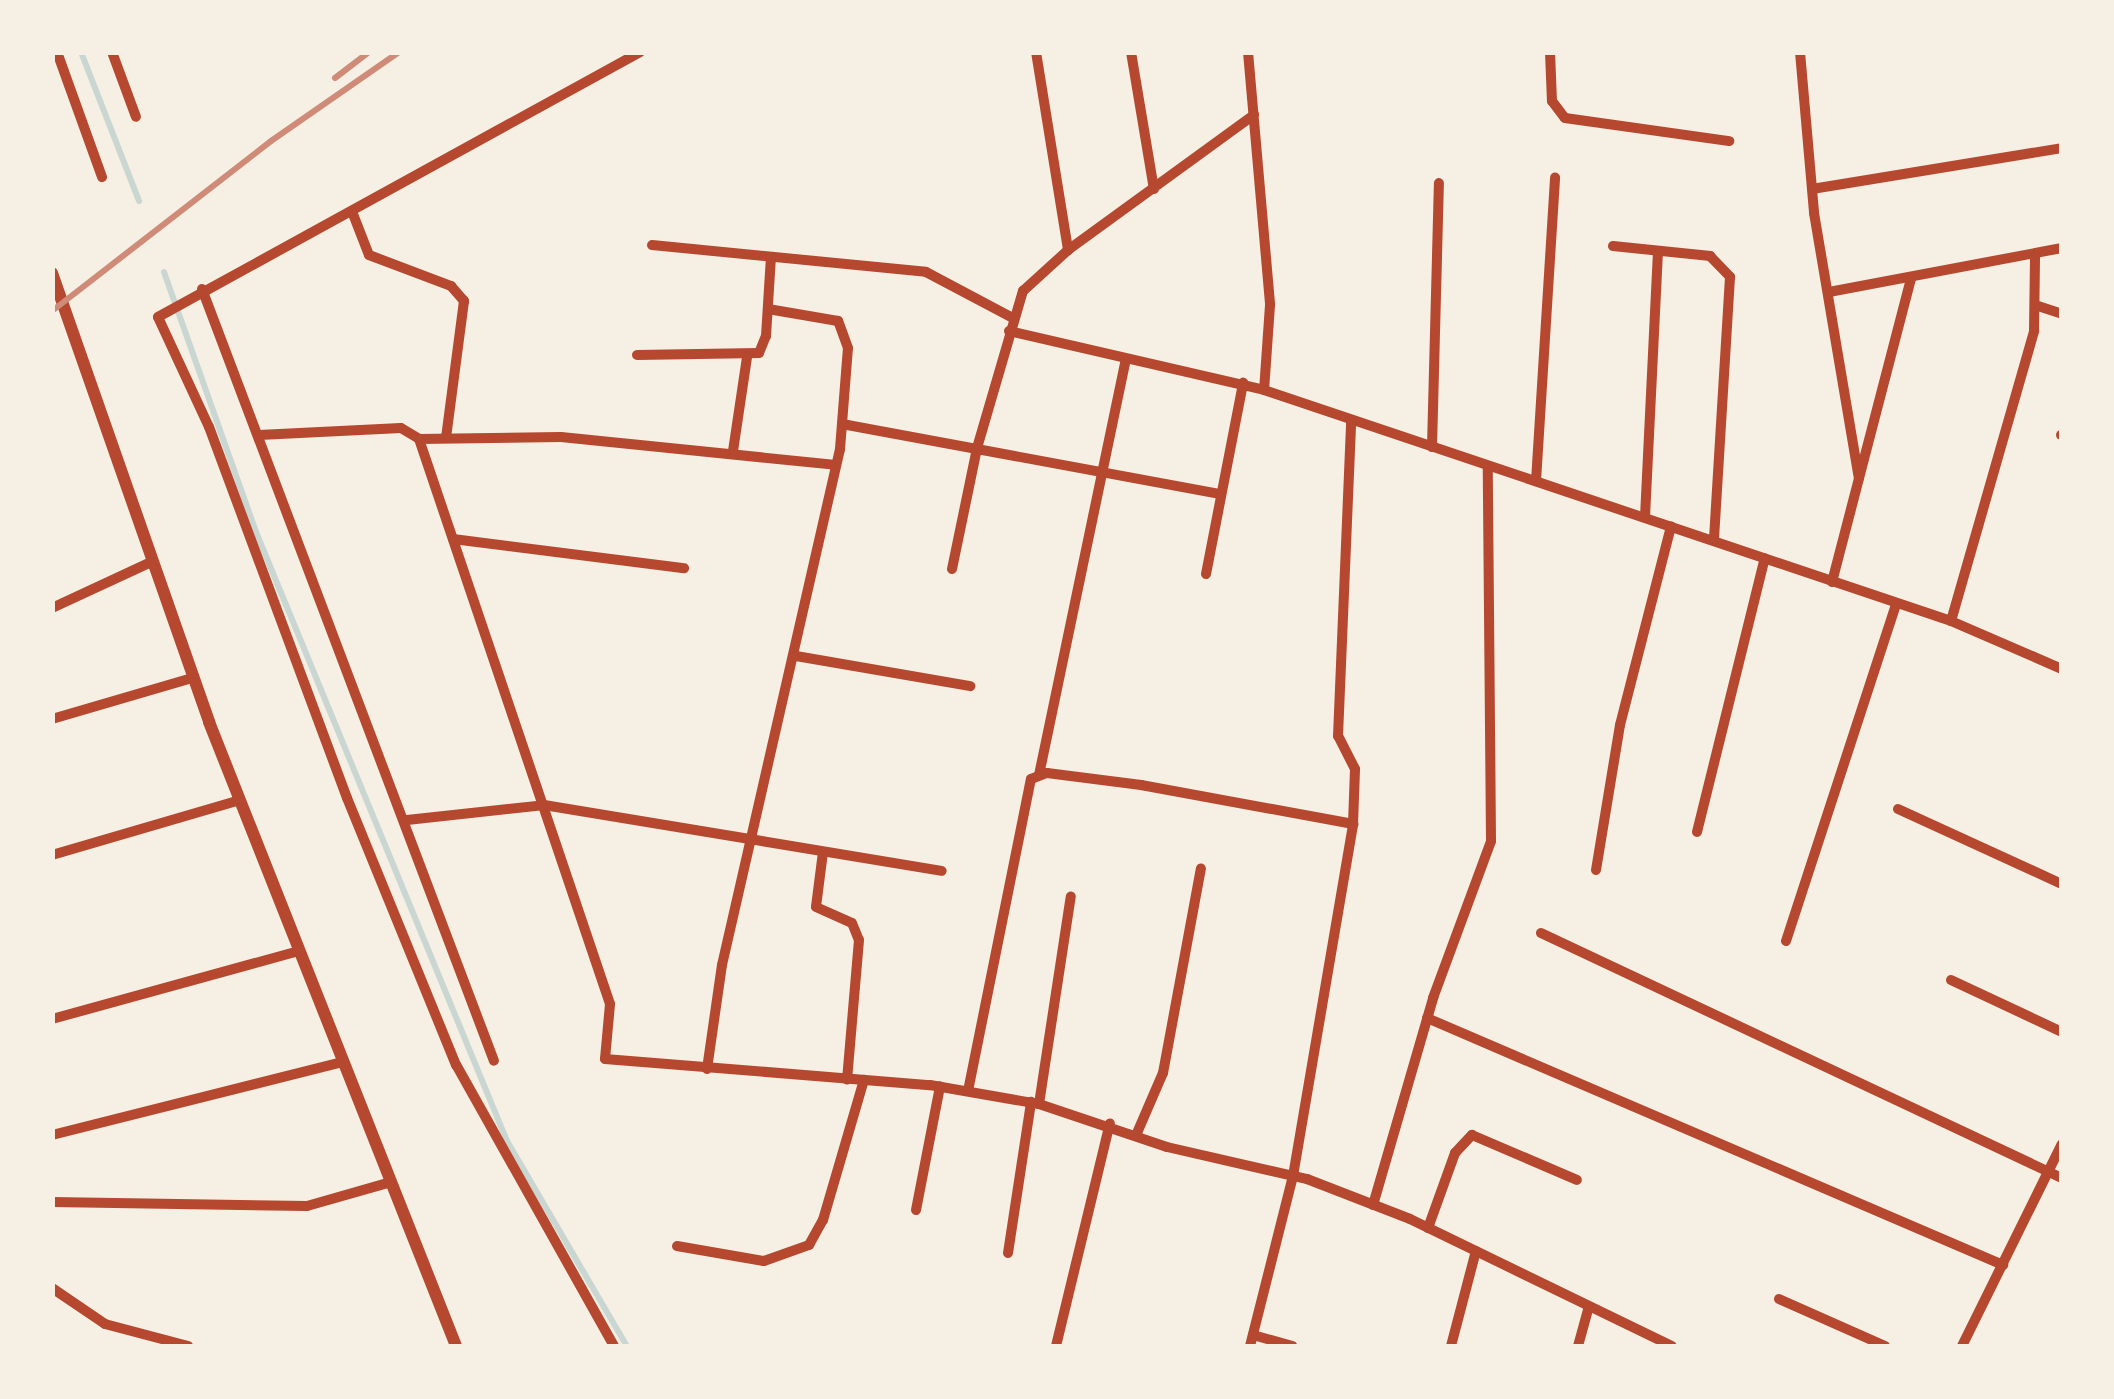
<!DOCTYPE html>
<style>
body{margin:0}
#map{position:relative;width:2114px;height:1399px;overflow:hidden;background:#f6efe4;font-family:"Archivo Narrow",sans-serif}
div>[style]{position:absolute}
.stream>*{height:6px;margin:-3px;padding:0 3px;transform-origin:3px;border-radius:3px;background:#c9d6d2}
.minor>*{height:10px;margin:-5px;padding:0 5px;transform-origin:5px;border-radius:5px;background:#b5482f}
.tertiary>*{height:12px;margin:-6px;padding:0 6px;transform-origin:6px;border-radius:6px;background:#b5482f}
.rail>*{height:6px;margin:-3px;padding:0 3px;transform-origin:3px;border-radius:3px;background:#cf8b77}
span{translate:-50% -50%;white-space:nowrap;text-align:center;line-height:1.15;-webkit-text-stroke:8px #f6efe4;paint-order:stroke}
.frame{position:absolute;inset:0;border:55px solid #f6efe4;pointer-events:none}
</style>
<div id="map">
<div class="stream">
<i style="left:81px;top:52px;width:160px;rotate:68.7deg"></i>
<i style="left:164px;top:272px;width:276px;rotate:70.5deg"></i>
<i style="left:256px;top:532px;width:659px;rotate:67.6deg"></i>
<i style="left:507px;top:1141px;width:238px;rotate:59.7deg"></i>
</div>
<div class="minor">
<i style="left:57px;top:52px;width:133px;rotate:70.2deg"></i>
<i style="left:112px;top:52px;width:69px;rotate:69.7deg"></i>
<i style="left:1036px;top:52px;width:201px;rotate:80.8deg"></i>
<i style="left:1131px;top:52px;width:139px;rotate:80.5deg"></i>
<i style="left:1248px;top:52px;width:254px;rotate:85deg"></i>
<i style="left:1270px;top:305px;width:85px;rotate:94deg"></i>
<i style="left:1550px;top:52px;width:49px;rotate:87.7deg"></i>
<i style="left:1552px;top:101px;width:21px;rotate:53deg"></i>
<i style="left:1565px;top:118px;width:166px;rotate:8deg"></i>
<i style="left:1800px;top:52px;width:162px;rotate:85deg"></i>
<i style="left:1814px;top:213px;width:269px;rotate:80.4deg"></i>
<i style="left:1812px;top:189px;width:253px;rotate:-9.3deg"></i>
<i style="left:353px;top:214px;width:44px;rotate:68.7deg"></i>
<i style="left:369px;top:255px;width:88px;rotate:20.7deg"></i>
<i style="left:451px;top:286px;width:20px;rotate:49deg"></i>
<i style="left:464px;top:301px;width:138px;rotate:97.5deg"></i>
<i style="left:652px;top:245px;width:275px;rotate:5.6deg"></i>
<i style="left:926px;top:272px;width:98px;rotate:27.9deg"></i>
<i style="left:1613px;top:246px;width:98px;rotate:5.9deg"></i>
<i style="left:1710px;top:256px;width:29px;rotate:46deg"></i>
<i style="left:1730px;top:277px;width:264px;rotate:93.5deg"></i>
<i style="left:202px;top:289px;width:825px;rotate:69.28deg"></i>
<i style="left:1829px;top:292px;width:237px;rotate:-10.7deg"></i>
<i style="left:2038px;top:306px;width:25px;rotate:18deg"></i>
<i style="left:1009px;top:331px;width:262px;rotate:13deg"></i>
<i style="left:1264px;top:390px;width:725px;rotate:18.58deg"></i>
<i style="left:1951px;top:621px;width:121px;rotate:23.4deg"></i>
<i style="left:637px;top:355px;width:122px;rotate:-0.9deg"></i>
<i style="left:759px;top:353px;width:18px;rotate:-68deg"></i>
<i style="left:766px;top:336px;width:79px;rotate:-86.4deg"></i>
<i style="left:842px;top:424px;width:385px;rotate:10.5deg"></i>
<i style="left:259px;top:435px;width:142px;rotate:-2.8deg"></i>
<i style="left:401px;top:428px;width:21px;rotate:31deg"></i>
<i style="left:419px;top:439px;width:596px;rotate:71.32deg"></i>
<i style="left:610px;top:1004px;width:55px;rotate:95.2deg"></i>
<i style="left:605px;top:1059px;width:326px;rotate:4.6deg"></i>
<i style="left:930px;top:1085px;width:111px;rotate:9.9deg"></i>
<i style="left:1039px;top:1104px;width:135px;rotate:18.6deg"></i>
<i style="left:1167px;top:1147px;width:144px;rotate:12.9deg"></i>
<i style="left:1307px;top:1179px;width:110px;rotate:21.2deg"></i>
<i style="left:1410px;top:1219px;width:291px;rotate:25.9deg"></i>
<i style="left:2061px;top:435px;width:1px"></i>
<i style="left:419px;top:439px;width:142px;rotate:-0.8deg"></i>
<i style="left:561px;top:437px;width:276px;rotate:5.8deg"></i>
<i style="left:1432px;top:447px;width:264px;rotate:-88.5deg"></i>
<i style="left:733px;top:451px;width:95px;rotate:-81.5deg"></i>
<i style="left:1536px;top:481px;width:304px;rotate:-86.4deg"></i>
<i style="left:1645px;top:517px;width:266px;rotate:-87.2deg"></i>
<i style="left:453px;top:539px;width:233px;rotate:7.2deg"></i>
<i style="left:952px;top:569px;width:124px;rotate:-78.3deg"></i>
<i style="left:977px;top:448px;width:164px;rotate:-73.7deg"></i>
<i style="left:1023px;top:291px;width:61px;rotate:-42.3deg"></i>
<i style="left:1068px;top:250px;width:230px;rotate:-36deg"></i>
<i style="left:1206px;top:574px;width:195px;rotate:-79deg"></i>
<i style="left:1832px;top:582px;width:313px;rotate:-75.4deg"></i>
<i style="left:52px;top:608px;width:109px;rotate:-24.9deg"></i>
<i style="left:1951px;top:621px;width:302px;rotate:-74deg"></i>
<i style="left:2034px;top:331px;width:76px;rotate:-89.2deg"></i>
<i style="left:796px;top:656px;width:177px;rotate:9.8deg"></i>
<i style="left:52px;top:719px;width:146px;rotate:-16.3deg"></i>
<i style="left:1039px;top:775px;width:424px;rotate:-78.2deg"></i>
<i style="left:1898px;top:809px;width:180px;rotate:24.6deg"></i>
<i style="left:407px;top:820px;width:138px;rotate:-6.2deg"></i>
<i style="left:544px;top:805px;width:403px;rotate:9.4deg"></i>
<i style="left:1697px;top:832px;width:282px;rotate:-76.1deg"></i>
<i style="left:823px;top:852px;width:55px;rotate:97.3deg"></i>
<i style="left:816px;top:907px;width:39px;rotate:24deg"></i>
<i style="left:852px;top:923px;width:18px;rotate:68deg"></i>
<i style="left:859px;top:940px;width:140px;rotate:94.9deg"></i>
<i style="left:52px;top:855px;width:196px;rotate:-16.3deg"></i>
<i style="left:1596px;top:870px;width:147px;rotate:-80.6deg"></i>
<i style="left:1620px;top:725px;width:205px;rotate:-75.6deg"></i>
<i style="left:1541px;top:933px;width:576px;rotate:25.19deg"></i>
<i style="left:1786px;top:941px;width:354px;rotate:-71.9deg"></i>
<i style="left:1951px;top:980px;width:123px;rotate:25.1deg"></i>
<i style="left:1427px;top:1018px;width:627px;rotate:23.21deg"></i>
<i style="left:52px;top:1019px;width:256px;rotate:-15.4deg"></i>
<i style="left:707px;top:1069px;width:105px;rotate:-81.8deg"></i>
<i style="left:722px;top:965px;width:529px;rotate:-77.12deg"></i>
<i style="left:840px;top:449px;width:101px;rotate:-85.5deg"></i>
<i style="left:848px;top:348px;width:29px;rotate:-110deg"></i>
<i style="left:838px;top:321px;width:71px;rotate:-170.3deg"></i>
<i style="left:968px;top:1091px;width:318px;rotate:-78.6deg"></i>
<i style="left:1031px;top:779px;width:17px;rotate:-21deg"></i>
<i style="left:1047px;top:773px;width:95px;rotate:7.3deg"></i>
<i style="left:1141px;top:785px;width:216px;rotate:10.4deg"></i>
<i style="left:1039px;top:1104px;width:210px;rotate:-81.3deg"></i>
<i style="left:1137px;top:1133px;width:65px;rotate:-66.6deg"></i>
<i style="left:1163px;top:1073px;width:208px;rotate:-79.5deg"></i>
<i style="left:52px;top:1135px;width:299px;rotate:-14.1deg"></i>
<i style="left:52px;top:1202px;width:255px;rotate:0.9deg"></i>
<i style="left:307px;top:1206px;width:87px;rotate:-15.9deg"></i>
<i style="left:1373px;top:1205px;width:216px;rotate:-73.8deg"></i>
<i style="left:1433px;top:998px;width:167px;rotate:-69.7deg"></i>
<i style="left:1491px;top:841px;width:375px;rotate:-90.5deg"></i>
<i style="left:916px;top:1210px;width:126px;rotate:-79deg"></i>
<i style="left:1428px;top:1228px;width:80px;rotate:-70.2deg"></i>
<i style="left:1455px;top:1153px;width:25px;rotate:-47deg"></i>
<i style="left:1472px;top:1135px;width:114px;rotate:23.2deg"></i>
<i style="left:677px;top:1246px;width:88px;rotate:9.8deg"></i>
<i style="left:764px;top:1261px;width:48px;rotate:-19.6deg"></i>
<i style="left:809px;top:1245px;width:29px;rotate:-61deg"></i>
<i style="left:823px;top:1220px;width:146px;rotate:-73.7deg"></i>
<i style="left:1008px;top:1253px;width:153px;rotate:-81.3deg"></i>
<i style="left:52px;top:1288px;width:64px;rotate:34.2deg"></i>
<i style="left:105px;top:1324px;width:86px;rotate:14.8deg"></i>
<i style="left:1779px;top:1299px;width:116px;rotate:23.9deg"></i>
<i style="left:1253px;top:1335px;width:41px;rotate:15.8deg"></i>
<i style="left:614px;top:1346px;width:322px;rotate:-119.3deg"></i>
<i style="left:456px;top:1065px;width:288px;rotate:-112.2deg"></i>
<i style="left:347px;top:798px;width:396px;rotate:-110.4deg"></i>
<i style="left:209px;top:427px;width:121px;rotate:-114.9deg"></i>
<i style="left:158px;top:317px;width:550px;rotate:-28.8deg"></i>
<i style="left:1056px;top:1346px;width:229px;rotate:-76.4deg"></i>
<i style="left:1250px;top:1346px;width:175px;rotate:-75.8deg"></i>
<i style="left:1293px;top:1176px;width:357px;rotate:-80.3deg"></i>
<i style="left:1353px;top:824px;width:55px;rotate:-87.9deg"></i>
<i style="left:1355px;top:769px;width:37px;rotate:-117deg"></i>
<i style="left:1338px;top:736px;width:316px;rotate:-87.6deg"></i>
<i style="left:1451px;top:1346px;width:98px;rotate:-75.3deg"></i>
<i style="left:1578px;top:1346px;width:41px;rotate:-74.6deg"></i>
<i style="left:1962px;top:1346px;width:225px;rotate:-63.7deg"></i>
</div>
<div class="tertiary">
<i style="left:52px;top:273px;width:476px;rotate:70.7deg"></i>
<i style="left:209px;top:722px;width:671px;rotate:68.4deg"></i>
</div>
<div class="rail">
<i style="left:335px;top:78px;width:43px;rotate:-37.4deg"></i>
<i style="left:52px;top:311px;width:277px;rotate:-37.8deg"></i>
<i style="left:271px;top:141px;width:156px;rotate:-34.8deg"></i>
</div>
<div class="frame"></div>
</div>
